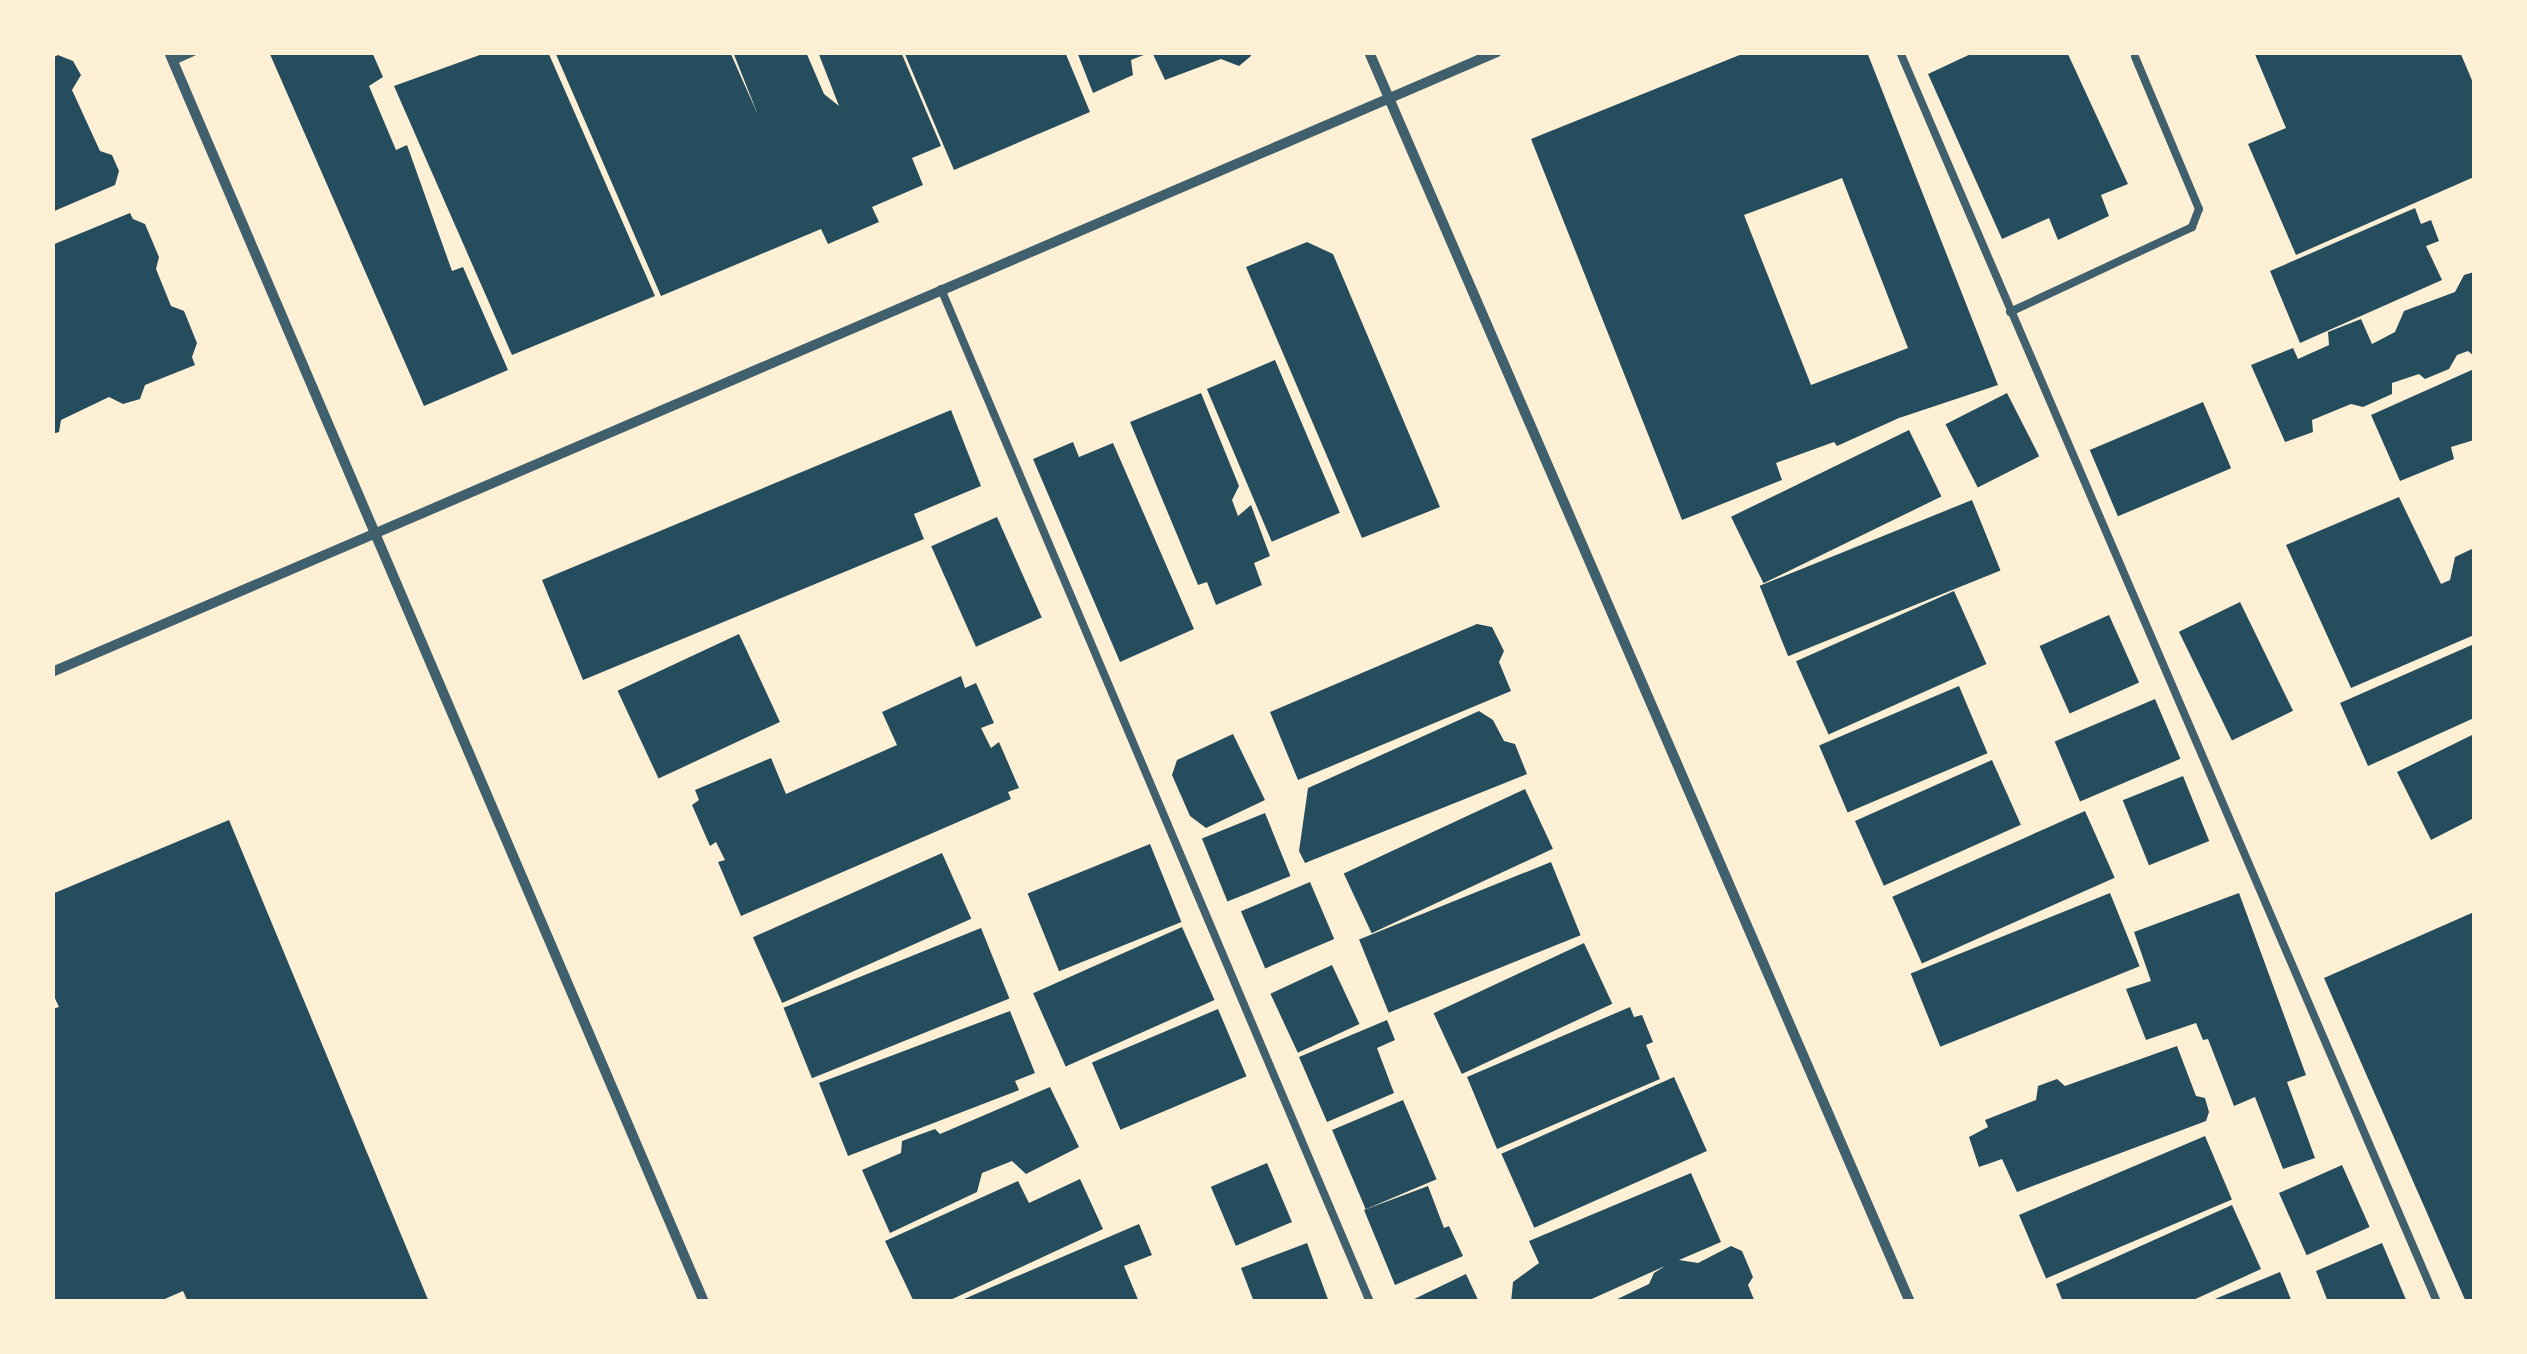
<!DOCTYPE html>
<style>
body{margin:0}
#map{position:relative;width:2527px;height:1354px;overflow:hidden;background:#fdf0d5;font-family:"Golos Text",sans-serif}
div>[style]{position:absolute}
.building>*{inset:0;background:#264d5e;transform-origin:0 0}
.service>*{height:8px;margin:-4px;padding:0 4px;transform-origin:4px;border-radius:4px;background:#3f606c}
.minor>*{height:10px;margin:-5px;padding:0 5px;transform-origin:5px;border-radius:5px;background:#3f606c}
span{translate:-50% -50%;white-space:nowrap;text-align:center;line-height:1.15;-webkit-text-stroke:8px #fdf0d5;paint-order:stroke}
.frame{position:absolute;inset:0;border:55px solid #fdf0d5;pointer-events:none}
</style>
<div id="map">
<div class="building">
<i style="clip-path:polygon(269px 52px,372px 52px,383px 77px,369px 86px,396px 150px,407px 145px,452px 271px,463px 267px,508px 370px,424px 406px)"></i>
<i style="clip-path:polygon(488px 52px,548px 52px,655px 296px,512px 355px,394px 86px)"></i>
<i style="clip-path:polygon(555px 52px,730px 52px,758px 115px,733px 52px,806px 52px,824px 94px,839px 106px,818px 52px,901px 52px,941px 146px,912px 158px,923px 185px,872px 207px,879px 222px,828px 244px,821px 229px,661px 296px)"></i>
<i style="clip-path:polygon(904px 52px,1065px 52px,1090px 112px,954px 170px)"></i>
<i style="clip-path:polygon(1077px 52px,1149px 52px,1149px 53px,1131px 60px,1133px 75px,1093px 93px)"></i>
<i style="clip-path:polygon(1152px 52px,1251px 52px,1251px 56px,1239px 66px,1221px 59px,1165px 80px)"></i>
<i style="clip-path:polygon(evenodd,1747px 52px,1867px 52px,1998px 385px,1899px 418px,1837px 446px,1834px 442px,1776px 463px,1782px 480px,1682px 520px,1531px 139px,1747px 52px,1842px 178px,1908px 348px,1811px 385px,1744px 215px,1842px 178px)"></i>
<i style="clip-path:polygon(1975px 52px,2067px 52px,2128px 184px,2101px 195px,2109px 216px,2058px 240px,2049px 218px,2002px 239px,1928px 74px)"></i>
<i style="clip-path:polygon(2254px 52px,2460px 52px,2474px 85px,2474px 177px,2296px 255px,2248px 144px,2286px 128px)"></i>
<i style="clip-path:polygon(58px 55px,73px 61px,81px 75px,72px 90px,100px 151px,112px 155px,119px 171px,115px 185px,52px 212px,52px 58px)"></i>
<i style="clip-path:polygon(2415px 208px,2421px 224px,2431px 220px,2439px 241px,2426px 246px,2442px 280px,2300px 343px,2270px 271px)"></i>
<i style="clip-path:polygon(130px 213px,133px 219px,145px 224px,159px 257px,156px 269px,171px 306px,184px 311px,197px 343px,192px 357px,195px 365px,145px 385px,140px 399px,123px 404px,109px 397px,61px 420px,59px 432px,52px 434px,52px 245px)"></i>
<i style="clip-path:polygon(1307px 242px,1333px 254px,1440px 507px,1362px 538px,1246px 267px)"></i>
<i style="clip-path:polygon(2474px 272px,2474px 356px,2468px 351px,2457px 355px,2449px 369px,2425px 379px,2419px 374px,2392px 383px,2392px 394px,2363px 407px,2351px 404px,2312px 420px,2313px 432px,2285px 442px,2251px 365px,2293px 348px,2298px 359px,2329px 345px,2328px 332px,2361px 319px,2372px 344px,2395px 332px,2404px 311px,2455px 292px,2464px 275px)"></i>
<i style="left:1275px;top:360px;width:166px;height:74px;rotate:67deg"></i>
<i style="clip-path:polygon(2474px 369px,2474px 440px,2451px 447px,2454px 459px,2400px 481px,2371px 415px)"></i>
<i style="clip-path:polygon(1201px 393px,1239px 486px,1232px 500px,1238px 516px,1251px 505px,1270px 556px,1254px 563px,1262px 585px,1216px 605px,1207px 582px,1198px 585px,1130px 422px)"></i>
<i style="left:2007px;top:393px;width:71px;height:69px;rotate:63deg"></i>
<i style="left:2203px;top:402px;width:72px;height:123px;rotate:67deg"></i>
<i style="clip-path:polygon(951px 410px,981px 486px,914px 514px,924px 539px,583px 680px,542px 580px)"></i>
<i style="left:1909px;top:430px;width:74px;height:198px;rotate:64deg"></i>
<i style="clip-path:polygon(1073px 442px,1079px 457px,1113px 443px,1194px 629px,1120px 662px,1033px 459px)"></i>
<i style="clip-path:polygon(2399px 497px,2441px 584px,2450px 580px,2455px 557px,2474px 548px,2474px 635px,2351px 688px,2286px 545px)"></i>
<i style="left:1972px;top:500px;width:76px;height:229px;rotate:68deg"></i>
<i style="left:997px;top:517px;width:110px;height:72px;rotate:66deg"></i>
<i style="left:1954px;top:591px;width:80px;height:173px;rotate:66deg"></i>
<i style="left:2240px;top:602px;width:121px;height:68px;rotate:64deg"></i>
<i style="left:2109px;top:615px;width:74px;height:76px;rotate:66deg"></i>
<i style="clip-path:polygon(1477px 624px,1492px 627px,1504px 651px,1499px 662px,1511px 691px,1298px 780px,1270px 712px)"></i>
<i style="left:739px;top:634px;width:97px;height:134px;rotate:65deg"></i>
<i style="clip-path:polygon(2474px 644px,2474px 718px,2368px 766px,2340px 703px)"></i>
<i style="clip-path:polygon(961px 676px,965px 688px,976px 683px,994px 723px,981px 728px,991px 748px,999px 742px,1019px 788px,1008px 792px,1011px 799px,741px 916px,718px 862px,725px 860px,716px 842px,710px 846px,692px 805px,699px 800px,695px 790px,771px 758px,786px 794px,897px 745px,882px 712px)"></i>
<i style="left:1959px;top:686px;width:73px;height:152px;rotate:67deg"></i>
<i style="left:2155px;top:699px;width:65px;height:109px;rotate:67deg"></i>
<i style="clip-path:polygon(1479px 711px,1493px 720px,1504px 741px,1515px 744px,1527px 774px,1305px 863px,1299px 851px,1308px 788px)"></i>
<i style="clip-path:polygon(1233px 734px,1265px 800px,1206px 828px,1190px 816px,1172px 775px,1177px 760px)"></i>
<i style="clip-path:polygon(2474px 734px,2474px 818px,2431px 840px,2397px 772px)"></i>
<i style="left:1992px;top:760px;width:71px;height:150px;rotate:66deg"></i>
<i style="left:2183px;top:776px;width:70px;height:65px;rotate:68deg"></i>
<i style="left:1525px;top:789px;width:66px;height:200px;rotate:65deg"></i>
<i style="left:2085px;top:811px;width:73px;height:211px;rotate:66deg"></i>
<i style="left:1265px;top:813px;width:68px;height:68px;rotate:68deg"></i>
<i style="clip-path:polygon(229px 820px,429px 1302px,188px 1302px,183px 1291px,158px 1302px,52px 1302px,52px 1009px,59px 1007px,52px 992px,52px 894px)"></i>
<i style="left:1150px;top:844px;width:84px;height:132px;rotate:68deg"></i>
<i style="left:942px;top:853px;width:72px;height:207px;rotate:66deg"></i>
<i style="left:1551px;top:862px;width:79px;height:207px;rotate:68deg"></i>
<i style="left:1310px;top:882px;width:62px;height:75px;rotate:67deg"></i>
<i style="left:2110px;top:893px;width:79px;height:215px;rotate:68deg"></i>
<i style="clip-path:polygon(2239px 893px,2306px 1075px,2287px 1082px,2315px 1158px,2283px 1169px,2255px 1097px,2234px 1106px,2208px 1039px,2203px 1040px,2196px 1023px,2146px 1040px,2126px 989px,2151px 981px,2134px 932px)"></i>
<i style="clip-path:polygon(2474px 912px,2474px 1302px,2466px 1302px,2324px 978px)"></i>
<i style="left:1182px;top:927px;width:80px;height:163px;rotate:66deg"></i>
<i style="left:981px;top:928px;width:76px;height:213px;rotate:68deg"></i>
<i style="left:1584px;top:943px;width:67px;height:166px;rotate:65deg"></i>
<i style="left:1332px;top:965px;width:65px;height:68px;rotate:65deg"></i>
<i style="clip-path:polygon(1630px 1007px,1634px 1017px,1642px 1015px,1653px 1042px,1646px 1045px,1660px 1079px,1497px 1149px,1467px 1077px)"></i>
<i style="left:1218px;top:1009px;width:73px;height:137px;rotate:67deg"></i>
<i style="clip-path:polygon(1010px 1011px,1035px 1073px,1015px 1081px,1019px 1090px,848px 1156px,819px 1083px)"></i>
<i style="clip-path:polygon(1387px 1020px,1395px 1040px,1377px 1048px,1394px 1093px,1327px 1122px,1299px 1057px)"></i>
<i style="clip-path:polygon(2177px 1046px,2196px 1096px,2205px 1098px,2209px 1112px,2206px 1121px,2017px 1192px,2002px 1159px,1979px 1167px,1969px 1137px,1988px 1127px,1985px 1120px,2036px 1100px,2038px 1086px,2057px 1079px,2065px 1086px)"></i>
<i style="left:1674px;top:1077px;width:81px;height:189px;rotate:66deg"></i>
<i style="clip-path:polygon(1050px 1087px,1079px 1147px,1026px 1174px,1012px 1161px,982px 1173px,977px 1192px,890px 1233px,862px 1170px,901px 1153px,902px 1141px,935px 1129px,940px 1134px)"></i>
<i style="left:1403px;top:1100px;width:86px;height:77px;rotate:67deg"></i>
<i style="left:2205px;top:1136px;width:69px;height:202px;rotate:67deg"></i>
<i style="left:1267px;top:1163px;width:64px;height:61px;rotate:67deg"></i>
<i style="left:2342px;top:1165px;width:68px;height:69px;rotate:66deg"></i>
<i style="clip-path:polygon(1691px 1173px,1721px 1242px,1679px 1260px,1698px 1263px,1731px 1246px,1742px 1251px,1753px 1277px,1748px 1285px,1755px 1302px,1611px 1302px,1649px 1284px,1654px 1273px,1665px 1266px,1585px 1302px,1511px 1302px,1513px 1282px,1539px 1263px,1529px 1241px)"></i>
<i style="clip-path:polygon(1080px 1179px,1103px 1229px,946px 1302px,914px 1302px,885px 1241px,1018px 1181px,1029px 1203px)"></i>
<i style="clip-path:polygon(1428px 1186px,1444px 1228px,1449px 1226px,1463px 1256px,1395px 1285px,1364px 1210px)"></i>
<i style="clip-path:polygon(2232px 1205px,2261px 1269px,2189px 1302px,2063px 1302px,2056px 1284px)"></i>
<i style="clip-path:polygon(1139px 1224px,1152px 1255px,1124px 1266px,1139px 1302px,957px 1302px)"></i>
<i style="clip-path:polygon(1307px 1243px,1329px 1302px,1254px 1302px,1241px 1268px)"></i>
<i style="clip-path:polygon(2382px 1243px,2407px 1302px,2328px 1302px,2316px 1271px)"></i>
<i style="clip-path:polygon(2280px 1272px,2292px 1302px,2210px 1302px,2210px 1301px)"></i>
<i style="clip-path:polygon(1466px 1274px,1479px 1302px,1408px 1302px)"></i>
</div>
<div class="service">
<i style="left:1900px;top:52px;width:1360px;rotate:66.75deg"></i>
<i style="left:173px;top:61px;width:22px;rotate:-24deg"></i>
<i style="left:941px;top:289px;width:1100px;rotate:67.05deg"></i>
<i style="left:2010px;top:312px;width:201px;rotate:-25deg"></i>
<i style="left:2192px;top:227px;width:19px;rotate:-69deg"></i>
<i style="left:2199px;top:209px;width:165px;rotate:-112.8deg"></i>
</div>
<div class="minor">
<i style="left:169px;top:52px;width:1360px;rotate:66.83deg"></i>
<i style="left:1369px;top:52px;width:1362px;rotate:66.6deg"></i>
<i style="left:52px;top:672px;width:1572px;rotate:-23.22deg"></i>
</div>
<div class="frame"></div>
</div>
